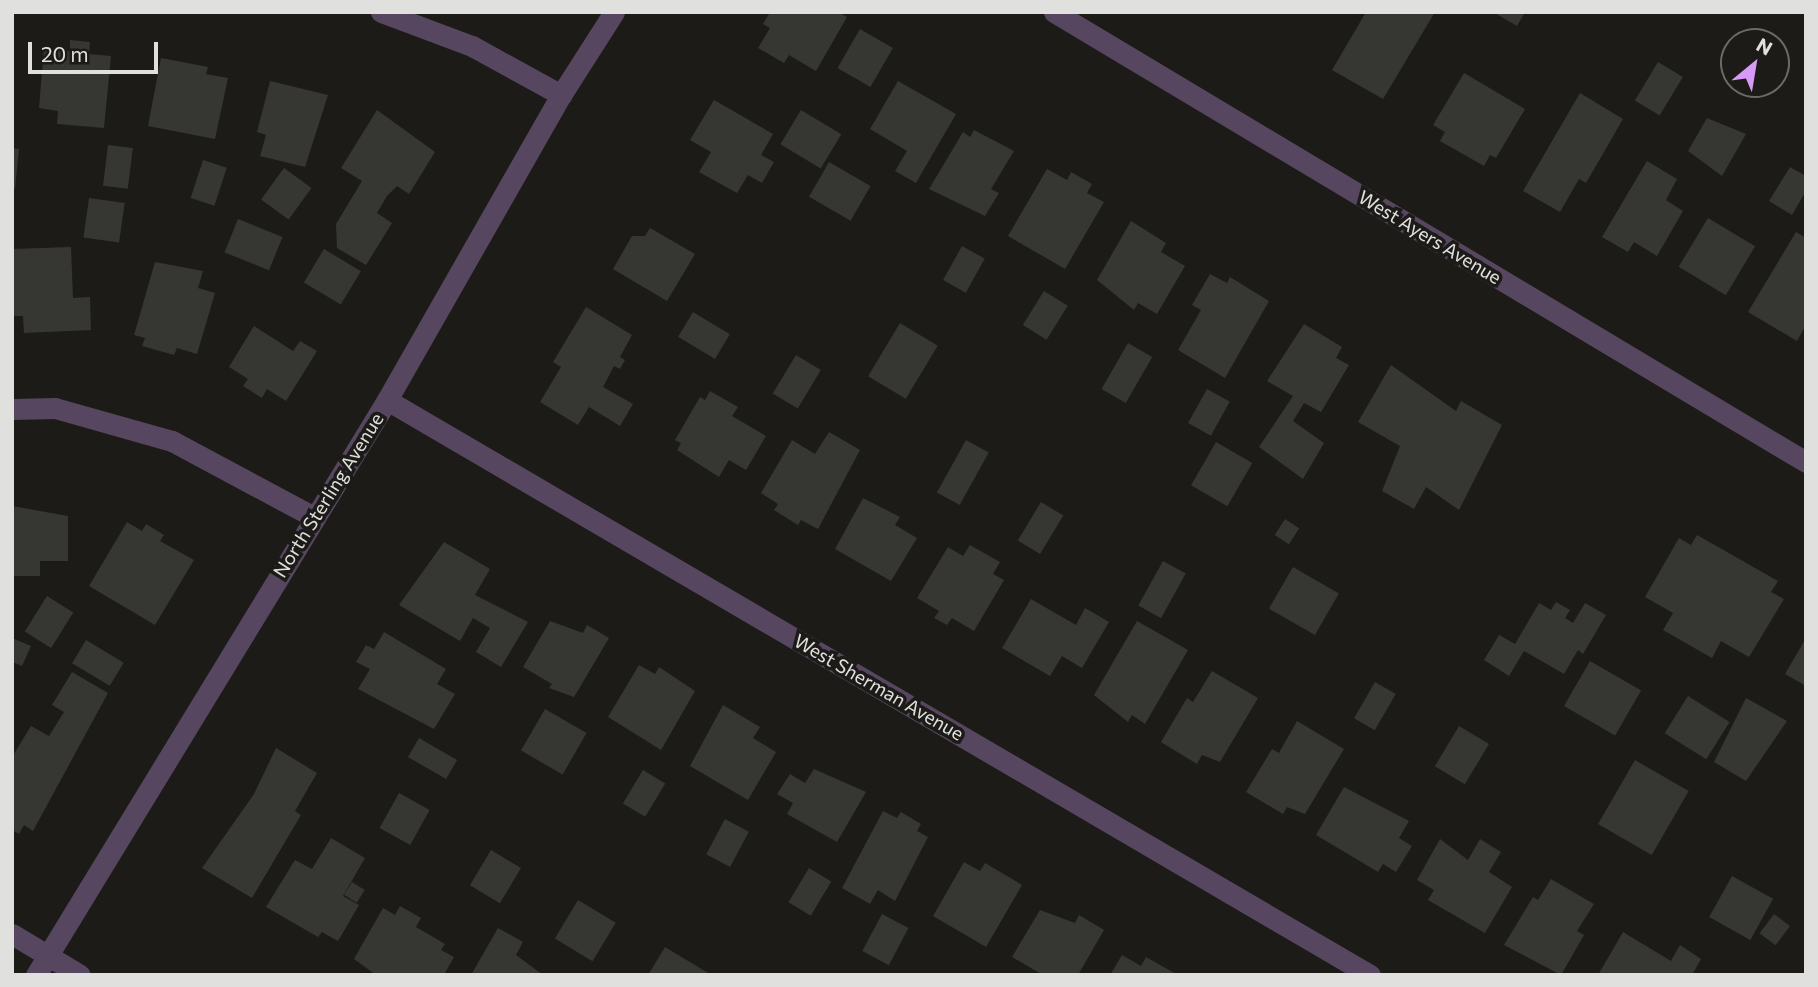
<!DOCTYPE html>
<style>
body{margin:0}
#map{position:relative;width:1818px;height:987px;overflow:hidden;background:#1c1b18;font-family:Commissioner,sans-serif}
div>[style]{position:absolute}
.building>*{inset:0;background:#363633;transform-origin:0 0}
.minor>*{height:21px;margin:-10.5px;padding:0 10.5px;transform-origin:10.5px;border-radius:10.5px;background:#57465f}
span{translate:-50% -50%;white-space:nowrap;text-align:center;line-height:1.15;-webkit-text-stroke:7px #1c1b18;paint-order:stroke}
.street-label{font-size:19px;color:#e0e0de}
.frame{position:absolute;inset:0;border:14px solid #e0e0de;pointer-events:none}
.north{position:absolute;left:1720px;top:28px;width:70px;height:70px;box-sizing:border-box;background:#1c1b18;border:2px solid #6a6a67;border-radius:50%;rotate:30deg;font-size:19px;font-weight:700;line-height:28px;text-align:center;color:#e0e0de}
.north::after{content:'';display:block;margin:auto;width:24px;height:32px;background:#d99af7;clip-path:polygon(50% 0,100% 100%,50% 72%,0 100%)}
.scale{position:absolute;left:28px;top:42px;width:130px;height:32px;box-sizing:border-box;border:4px solid #e0e0de;border-top:0;padding-left:9px;font-size:21px;line-height:24px;white-space:nowrap;color:#e0e0de;-webkit-text-stroke:5px #1c1b18;paint-order:stroke}
</style>
<div id="map">
<div class="building">
<i style="clip-path:polygon(770px 12px,838px 12px,847px 17px,816px 71px,789px 55px,784px 63px,758px 48px,770px 28px,763px 24px)"></i>
<i style="clip-path:polygon(1366px 12px,1435px 12px,1383px 99px,1332px 70px)"></i>
<i style="clip-path:polygon(1493px 12px,1525px 12px,1517px 26px)"></i>
<i style="left:860px;top:29px;width:38px;height:45px;rotate:30deg"></i>
<i style="clip-path:polygon(70px 40px,90px 42px,89px 54px,111px 56px,104px 128px,57px 124px,58px 111px,39px 108px,44px 47px,70px 51px)"></i>
<i style="clip-path:polygon(161px 58px,208px 67px,206px 74px,228px 78px,215px 139px,148px 126px)"></i>
<i style="left:1658px;top:62px;width:29px;height:45px;rotate:31deg"></i>
<i style="clip-path:polygon(1464px 73px,1525px 109px,1496px 158px,1490px 155px,1484px 166px,1440px 141px,1445px 132px,1433px 125px)"></i>
<i style="clip-path:polygon(270px 81px,328px 95px,305px 167px,260px 156px,266px 135px,257px 132px)"></i>
<i style="clip-path:polygon(898px 81px,956px 114px,916px 183px,895px 171px,907px 151px,870px 129px)"></i>
<i style="clip-path:polygon(1580px 93px,1623px 119px,1586px 183px,1579px 179px,1560px 212px,1523px 191px)"></i>
<i style="clip-path:polygon(714px 100px,773px 134px,761px 155px,774px 162px,762px 183px,748px 175px,737px 193px,699px 172px,711px 152px,690px 140px)"></i>
<i style="clip-path:polygon(377px 110px,435px 152px,409px 194px,397px 186px,387px 196px,377px 213px,392px 223px,366px 265px,337px 248px,336px 224px,362px 181px,341px 168px)"></i>
<i style="left:801px;top:110px;width:47px;height:40px;rotate:31deg"></i>
<i style="clip-path:polygon(1707px 118px,1746px 134px,1722px 176px,1688px 151px)"></i>
<i style="clip-path:polygon(974px 130px,1014px 151px,991px 189px,999px 193px,985px 216px,929px 189px,963px 132px,970px 137px)"></i>
<i style="left:108px;top:145px;width:25px;height:41px;rotate:7deg"></i>
<i style="clip-path:polygon(12px 148px,19px 149px,15px 189px,12px 188px)"></i>
<i style="left:203px;top:160px;width:25px;height:40px;rotate:18deg"></i>
<i style="clip-path:polygon(1647px 161px,1677px 179px,1666px 200px,1683px 211px,1657px 256px,1634px 242px,1628px 252px,1602px 237px)"></i>
<i style="left:829px;top:162px;width:48px;height:40px;rotate:30deg"></i>
<i style="clip-path:polygon(1790px 167px,1806px 176px,1806px 191px,1792px 215px,1769px 201px)"></i>
<i style="left:284px;top:168px;width:34px;height:39px;rotate:36deg"></i>
<i style="clip-path:polygon(1047px 169px,1067px 180px,1071px 172px,1092px 184px,1087px 193px,1104px 202px,1065px 269px,1008px 236px)"></i>
<i style="left:89px;top:198px;width:36px;height:40px;rotate:8deg"></i>
<i style="left:1708px;top:218px;width:55px;height:57px;rotate:31deg"></i>
<i style="left:238px;top:219px;width:48px;height:36px;rotate:22deg"></i>
<i style="clip-path:polygon(1131px 221px,1166px 243px,1161px 252px,1185px 266px,1157px 314px,1138px 303px,1134px 310px,1097px 280px)"></i>
<i style="clip-path:polygon(650px 228px,695px 254px,667px 301px,613px 269px,632px 236px,645px 236px)"></i>
<i style="clip-path:polygon(1796px 232px,1806px 238px,1806px 325px,1797px 341px,1748px 312px)"></i>
<i style="left:962px;top:246px;width:26px;height:39px;rotate:29deg"></i>
<i style="clip-path:polygon(71px 247px,73px 298px,90px 297px,91px 330px,24px 333px,23px 316px,12px 316px,12px 249px)"></i>
<i style="left:324px;top:249px;width:43px;height:39px;rotate:31deg"></i>
<i style="clip-path:polygon(155px 262px,203px 271px,198px 288px,215px 293px,197px 354px,177px 348px,174px 355px,142px 346px,145px 338px,134px 335px)"></i>
<i style="clip-path:polygon(1210px 274px,1227px 283px,1230px 277px,1269px 301px,1225px 378px,1178px 350px,1201px 310px,1192px 305px)"></i>
<i style="left:1044px;top:291px;width:28px;height:40px;rotate:32deg"></i>
<i style="clip-path:polygon(586px 307px,632px 335px,620px 357px,625px 360px,620px 369px,614px 366px,603px 387px,633px 404px,620px 426px,589px 407px,578px 425px,540px 402px,561px 367px,553px 362px)"></i>
<i style="left:693px;top:312px;width:43px;height:29px;rotate:31deg"></i>
<i style="left:900px;top:323px;width:44px;height:62px;rotate:31deg"></i>
<i style="clip-path:polygon(1304px 324px,1342px 347px,1336px 358px,1349px 365px,1321px 412px,1304px 403px,1293px 421px,1324px 443px,1303px 479px,1259px 447px,1293px 396px,1267px 381px)"></i>
<i style="clip-path:polygon(254px 326px,293px 351px,300px 341px,317px 351px,286px 401px,267px 389px,262px 398px,243px 386px,248px 379px,229px 367px)"></i>
<i style="left:1128px;top:343px;width:28px;height:53px;rotate:30deg"></i>
<i style="left:796px;top:355px;width:29px;height:45px;rotate:31deg"></i>
<i style="clip-path:polygon(1391px 365px,1456px 411px,1461px 401px,1502px 425px,1459px 510px,1426px 487px,1414px 509px,1382px 491px,1400px 446px,1358px 422px)"></i>
<i style="left:1207px;top:389px;width:26px;height:39px;rotate:29deg"></i>
<i style="clip-path:polygon(710px 391px,738px 407px,732px 416px,766px 436px,746px 470px,729px 460px,719px 477px,677px 450px,681px 443px,675px 440px,700px 397px,705px 400px)"></i>
<i style="clip-path:polygon(829px 432px,860px 450px,818px 529px,801px 520px,798px 525px,774px 510px,778px 504px,761px 493px,792px 440px,815px 454px)"></i>
<i style="left:966px;top:440px;width:26px;height:60px;rotate:29deg"></i>
<i style="left:1216px;top:442px;width:42px;height:50px;rotate:30deg"></i>
<i style="clip-path:polygon(863px 498px,900px 517px,895px 525px,917px 538px,891px 581px,835px 549px)"></i>
<i style="left:1041px;top:502px;width:26px;height:45px;rotate:31deg"></i>
<i style="clip-path:polygon(12px 506px,68px 516px,68px 561px,40px 561px,40px 576px,12px 576px)"></i>
<i style="left:1285px;top:519px;width:17px;height:19px;rotate:33deg"></i>
<i style="clip-path:polygon(127px 522px,142px 531px,146px 524px,164px 535px,160px 541px,194px 560px,155px 625px,89px 586px)"></i>
<i style="clip-path:polygon(1697px 535px,1778px 581px,1771px 592px,1784px 599px,1749px 657px,1721px 641px,1712px 658px,1663px 630px,1673px 613px,1645px 597px,1679px 538px,1691px 545px)"></i>
<i style="clip-path:polygon(444px 542px,490px 569px,475px 595px,528px 622px,501px 667px,476px 652px,490px 628px,473px 618px,460px 641px,399px 605px)"></i>
<i style="clip-path:polygon(970px 545px,1000px 562px,993px 574px,1004px 580px,974px 631px,952px 618px,947px 625px,934px 618px,939px 611px,917px 598px,948px 547px,963px 556px)"></i>
<i style="left:1163px;top:561px;width:26px;height:51px;rotate:29deg"></i>
<i style="left:1293px;top:567px;width:53px;height:48px;rotate:30deg"></i>
<i style="left:47px;top:596px;width:31px;height:42px;rotate:32deg"></i>
<i style="clip-path:polygon(1031px 599px,1076px 625px,1085px 608px,1109px 622px,1082px 668px,1062px 656px,1050px 676px,1002px 648px)"></i>
<i style="clip-path:polygon(1556px 602px,1570px 610px,1565px 618px,1573px 623px,1585px 603px,1606px 615px,1583px 654px,1578px 650px,1564px 674px,1524px 651px,1509px 676px,1484px 660px,1499px 635px,1515px 644px,1539px 603px,1551px 610px)"></i>
<i style="clip-path:polygon(550px 621px,583px 633px,587px 625px,609px 638px,574px 697px,549px 688px,552px 684px,523px 667px)"></i>
<i style="clip-path:polygon(1137px 621px,1188px 650px,1145px 724px,1132px 715px,1128px 722px,1094px 695px)"></i>
<i style="clip-path:polygon(384px 632px,446px 669px,437px 684px,455px 694px,434px 729px,358px 689px,370px 669px,356px 662px,366px 645px,374px 649px)"></i>
<i style="clip-path:polygon(12px 638px,31px 646px,22px 666px,12px 662px)"></i>
<i style="clip-path:polygon(1806px 638px,1806px 686px,1785px 674px)"></i>
<i style="left:86px;top:640px;width:44px;height:27px;rotate:31deg"></i>
<i style="left:1590px;top:661px;width:59px;height:52px;rotate:30deg"></i>
<i style="clip-path:polygon(639px 665px,655px 674px,659px 667px,695px 691px,661px 750px,608px 717px)"></i>
<i style="clip-path:polygon(1212px 671px,1258px 698px,1220px 762px,1202px 755px,1197px 764px,1161px 742px,1187px 698px,1193px 702px)"></i>
<i style="clip-path:polygon(72px 672px,108px 693px,33px 831px,24px 825px,19px 834px,12px 830px,12px 757px,31px 726px,49px 736px,64px 712px,52px 705px)"></i>
<i style="left:1375px;top:682px;width:24px;height:42px;rotate:30deg"></i>
<i style="left:1688px;top:696px;width:49px;height:44px;rotate:32deg"></i>
<i style="clip-path:polygon(1746px 698px,1787px 721px,1746px 781px,1714px 762px)"></i>
<i style="clip-path:polygon(723px 705px,760px 727px,753px 738px,776px 752px,748px 800px,690px 766px)"></i>
<i style="left:545px;top:709px;width:48px;height:48px;rotate:30deg"></i>
<i style="clip-path:polygon(1297px 721px,1344px 749px,1305px 814px,1287px 807px,1283px 814px,1246px 792px,1272px 749px,1279px 753px)"></i>
<i style="left:1459px;top:726px;width:35px;height:47px;rotate:31deg"></i>
<i style="left:419px;top:738px;width:44px;height:22px;rotate:30deg"></i>
<i style="clip-path:polygon(276px 748px,317px 773px,295px 811px,301px 815px,252px 898px,202px 868px,254px 794px)"></i>
<i style="left:1635px;top:760px;width:62px;height:74px;rotate:30deg"></i>
<i style="clip-path:polygon(814px 769px,866px 792px,837px 842px,787px 814px,793px 803px,777px 794px,790px 774px,805px 783px)"></i>
<i style="left:643px;top:770px;width:26px;height:39px;rotate:31deg"></i>
<i style="clip-path:polygon(1344px 787px,1409px 821px,1399px 838px,1412px 846px,1396px 872px,1383px 864px,1378px 872px,1316px 835px)"></i>
<i style="left:399px;top:793px;width:35px;height:40px;rotate:29deg"></i>
<i style="clip-path:polygon(883px 811px,897px 818px,901px 812px,921px 824px,917px 831px,928px 837px,895px 901px,878px 890px,870px 904px,842px 888px)"></i>
<i style="left:725px;top:819px;width:27px;height:40px;rotate:28deg"></i>
<i style="clip-path:polygon(331px 838px,365px 858px,343px 896px,359px 905px,338px 941px,322px 932px,318px 937px,266px 907px,295px 860px,312px 869px)"></i>
<i style="clip-path:polygon(1440px 839px,1468px 860px,1480px 839px,1501px 852px,1489px 872px,1512px 887px,1485px 933px,1428px 900px,1434px 890px,1417px 880px)"></i>
<i style="left:491px;top:850px;width:35px;height:41px;rotate:31deg"></i>
<i style="clip-path:polygon(964px 862px,980px 871px,985px 863px,1022px 885px,986px 947px,933px 916px)"></i>
<i style="left:809px;top:868px;width:26px;height:40px;rotate:31deg"></i>
<i style="left:1732px;top:876px;width:47px;height:47px;rotate:29deg"></i>
<i style="clip-path:polygon(1551px 879px,1594px 904px,1577px 931px,1584px 935px,1561px 975px,1504px 945px,1533px 897px,1538px 900px)"></i>
<i style="left:352px;top:882px;width:15px;height:15px;rotate:32deg"></i>
<i style="left:578px;top:900px;width:44px;height:45px;rotate:31deg"></i>
<i style="clip-path:polygon(400px 906px,421px 918px,416px 927px,445px 944px,441px 950px,454px 957px,444px 975px,376px 975px,354px 959px,383px 908px,395px 915px)"></i>
<i style="clip-path:polygon(1040px 910px,1075px 923px,1079px 915px,1104px 930px,1078px 975px,1043px 975px,1012px 957px)"></i>
<i style="left:882px;top:914px;width:30px;height:42px;rotate:28deg"></i>
<i style="left:1774px;top:914px;width:20px;height:24px;rotate:37deg"></i>
<i style="clip-path:polygon(498px 928px,523px 942px,516px 955px,543px 975px,471px 975px)"></i>
<i style="clip-path:polygon(1623px 932px,1671px 961px,1680px 945px,1701px 959px,1692px 975px,1598px 975px)"></i>
<i style="clip-path:polygon(665px 947px,708px 973px,706px 975px,648px 975px)"></i>
<i style="clip-path:polygon(1122px 955px,1141px 966px,1146px 957px,1178px 975px,1110px 975px)"></i>
</div>
<div class="minor">
<i style="left:381px;top:12px;width:97px;rotate:20.5deg"></i>
<i style="left:472px;top:46px;width:102px;rotate:28.8deg"></i>
<i style="left:1054px;top:12px;width:876px;rotate:30.9deg"></i>
<i style="left:387px;top:400px;width:1139px;rotate:30.33deg"></i>
<i style="left:12px;top:409px;width:43px;rotate:-1.3deg"></i>
<i style="left:55px;top:408px;width:122px;rotate:15.8deg"></i>
<i style="left:172px;top:441px;width:161px;rotate:28.2deg"></i>
<i style="left:12px;top:934px;width:79px;rotate:31.1deg"></i>
<i style="left:36px;top:975px;width:674px;rotate:-58.6deg"></i>
<i style="left:387px;top:400px;width:351px;rotate:-60.3deg"></i>
<i style="left:561px;top:95px;width:98px;rotate:-57.4deg"></i>
</div>
<div class="street-label">
<span style="left:1430px;top:237px;rotate:31deg">West Ayers Avenue</span>
<span style="left:328px;top:495px;rotate:-58deg">North Sterling Avenue</span>
<span style="left:879px;top:687px;rotate:30deg">West Sherman Avenue</span>
</div>
<div class="frame"></div>
<div class="north">N</div>
<div class="scale">20 m</div>
</div>
